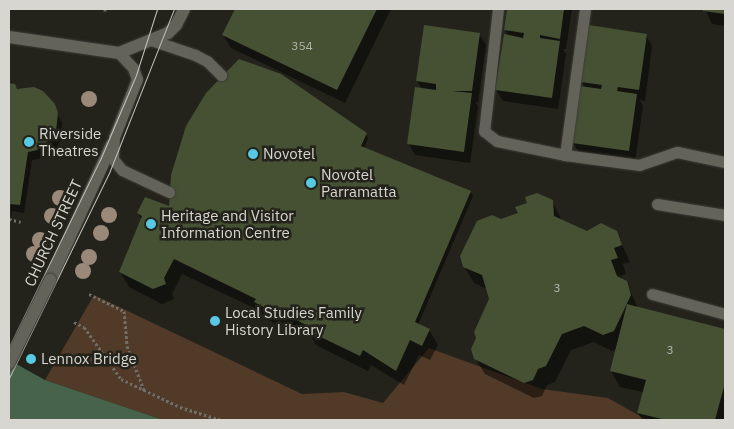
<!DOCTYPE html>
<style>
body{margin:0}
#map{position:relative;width:734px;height:429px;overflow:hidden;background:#23231b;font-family:"IBM Plex Sans",sans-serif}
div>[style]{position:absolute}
.green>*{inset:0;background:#513a28}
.water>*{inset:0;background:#48634c}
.shadow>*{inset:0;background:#0007}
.building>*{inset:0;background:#465134}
.path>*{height:3px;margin-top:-1.5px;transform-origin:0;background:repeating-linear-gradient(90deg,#707069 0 2.5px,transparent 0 5px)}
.roads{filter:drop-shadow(0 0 1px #3d3c37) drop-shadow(0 0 1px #3d3c37)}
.service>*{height:11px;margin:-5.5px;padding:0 5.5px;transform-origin:5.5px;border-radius:5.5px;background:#64635a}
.pedestrian>*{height:12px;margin:-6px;padding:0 6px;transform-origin:6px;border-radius:6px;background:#64635a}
.minor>*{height:12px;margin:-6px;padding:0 6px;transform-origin:6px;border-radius:6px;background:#64635a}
.tram>*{height:1px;margin:-0.5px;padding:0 0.5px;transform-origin:0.5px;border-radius:0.5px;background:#c3c2bc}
.bridges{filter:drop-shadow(0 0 1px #3d3c37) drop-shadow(0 0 1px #3d3c37)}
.pedestrian-bridge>*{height:12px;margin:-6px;padding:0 6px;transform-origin:6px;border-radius:6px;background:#64635a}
.trees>*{width:16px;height:16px;margin:-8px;border-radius:50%;background:#9a8878}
.dots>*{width:14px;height:14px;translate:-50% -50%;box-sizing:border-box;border:2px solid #23231b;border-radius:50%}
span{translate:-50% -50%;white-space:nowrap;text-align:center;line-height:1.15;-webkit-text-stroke:5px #23231b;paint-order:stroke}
.number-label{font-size:12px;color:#b3b5aa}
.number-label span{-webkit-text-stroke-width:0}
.poi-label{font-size:15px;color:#d7d6d1}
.left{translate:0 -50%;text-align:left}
.street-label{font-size:15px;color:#d7d6d1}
.frame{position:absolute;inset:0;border:10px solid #d7d6d1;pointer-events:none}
</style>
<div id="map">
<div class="green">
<i style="clip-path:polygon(94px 295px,302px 394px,344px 392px,383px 403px,429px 348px,542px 389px,608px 398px,647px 420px,163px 420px,45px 380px)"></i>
</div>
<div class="water">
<i style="clip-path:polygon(9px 360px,45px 380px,163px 420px,9px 420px)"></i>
</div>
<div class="shadow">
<i style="clip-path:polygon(236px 9px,391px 9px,345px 103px,231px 48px,223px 35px)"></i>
<i style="clip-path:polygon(508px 9px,572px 9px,566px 49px,563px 49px,566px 54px,558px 109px,503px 101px,496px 90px,509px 37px,505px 30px)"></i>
<i style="clip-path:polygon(705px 9px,725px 9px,725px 26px,712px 24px)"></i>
<i style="clip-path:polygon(479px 34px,486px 45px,478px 102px,475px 102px,478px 106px,470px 163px,415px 155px,409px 144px,422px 89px,417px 81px)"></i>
<i style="clip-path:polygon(646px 35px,652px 46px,645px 101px,640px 100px,643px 106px,635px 162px,580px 154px,573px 143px,586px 88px,582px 82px)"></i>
<i style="clip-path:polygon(9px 84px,54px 107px,62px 123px,61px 140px,56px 148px,42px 158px,32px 160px,24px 213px,12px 211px,11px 218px)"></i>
<i style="clip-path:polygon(366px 134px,368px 138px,364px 148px,470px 192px,473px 196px,418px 325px,429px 330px,438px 345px,430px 360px,419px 355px,404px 385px,371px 365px,368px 371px,316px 345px,312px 338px,279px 321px,278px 325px,264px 318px,261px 311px,182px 274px,172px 294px,174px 299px,162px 304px,129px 287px,120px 272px,142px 220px,138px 213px,173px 211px)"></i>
<i style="clip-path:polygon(552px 201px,562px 221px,587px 233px,616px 232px,630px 262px,623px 264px,626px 274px,620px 276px,626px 282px,638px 308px,725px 331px,725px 420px,642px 420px,638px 413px,643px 392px,620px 387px,611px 371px,617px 349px,612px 351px,594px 342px,571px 350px,555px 382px,547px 385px,542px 396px,534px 398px,485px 374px,475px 358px,477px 338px,490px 299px,487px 289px,474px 283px,464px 266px,501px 221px)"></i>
</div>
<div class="building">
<i style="clip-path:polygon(235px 9px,377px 9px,337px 90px,222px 35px)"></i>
<i style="clip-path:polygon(507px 9px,564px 9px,560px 39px,540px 35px,540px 38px,560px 41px,552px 98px,495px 90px,504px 34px,523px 38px,524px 33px,504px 30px)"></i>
<i style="clip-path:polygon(703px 9px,725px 9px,725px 14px,703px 11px)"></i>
<i style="clip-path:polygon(424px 25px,480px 33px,472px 91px,452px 91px,472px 93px,464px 152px,407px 144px,415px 87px,436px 90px,436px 84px,416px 81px)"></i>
<i style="clip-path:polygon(589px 25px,647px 34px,639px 90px,618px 87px,617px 91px,637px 94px,629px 151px,572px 143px,580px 86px,601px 89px,602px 85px,581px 82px)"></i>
<i style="clip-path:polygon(239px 59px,281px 74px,367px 133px,361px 146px,471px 191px,415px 322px,430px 329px,422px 346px,410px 340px,396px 371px,363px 350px,360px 356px,306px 330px,308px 326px,271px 307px,269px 310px,254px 302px,256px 299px,174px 259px,164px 278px,166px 284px,153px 289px,119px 272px,142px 216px,137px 213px,145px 197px,169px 206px,171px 175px,186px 126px,206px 93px)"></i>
<i style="clip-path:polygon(9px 83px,15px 84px,17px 89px,34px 87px,43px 91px,55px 104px,58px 113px,56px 131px,52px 139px,37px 150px,28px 152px,20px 205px,9px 204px)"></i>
<i style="clip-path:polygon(537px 193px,553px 200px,554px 216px,587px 231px,601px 223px,617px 231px,622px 245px,614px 248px,618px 258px,611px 260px,617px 276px,627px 281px,631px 295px,614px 331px,603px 335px,584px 326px,562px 334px,546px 366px,538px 369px,533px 380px,524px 383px,474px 359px,471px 349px,476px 338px,474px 332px,489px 299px,482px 275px,463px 267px,460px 256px,477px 221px,492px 215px,501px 219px,518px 213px,515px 207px,527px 203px,525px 197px)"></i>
<i style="clip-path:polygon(627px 304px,725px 329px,725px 383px,715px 420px,666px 420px,637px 413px,646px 380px,610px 371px)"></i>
</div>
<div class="path">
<i style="left:105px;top:9px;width:2px;rotate:90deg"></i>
<i style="left:9px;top:219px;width:12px;rotate:14deg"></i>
<i style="left:89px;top:294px;width:39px;rotate:26deg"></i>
<i style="left:124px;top:311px;width:35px;rotate:85deg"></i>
<i style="left:127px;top:346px;width:47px;rotate:68.9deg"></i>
<i style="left:74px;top:322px;width:11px;rotate:27deg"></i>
<i style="left:84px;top:327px;width:64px;rotate:54.6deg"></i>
<i style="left:121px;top:379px;width:65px;rotate:25.4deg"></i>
<i style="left:180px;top:407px;width:43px;rotate:17.6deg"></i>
</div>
<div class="roads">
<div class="service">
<i style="left:498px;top:9px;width:123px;rotate:96.5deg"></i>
<i style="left:484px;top:131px;width:16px;rotate:38deg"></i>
<i style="left:497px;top:141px;width:69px;rotate:11.6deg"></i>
<i style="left:565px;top:155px;width:75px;rotate:7.7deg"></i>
<i style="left:639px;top:165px;width:40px;rotate:-18.9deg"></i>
<i style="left:677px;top:152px;width:49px;rotate:11.8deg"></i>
<i style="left:151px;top:40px;width:46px;rotate:18.8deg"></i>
<i style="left:195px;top:55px;width:13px;rotate:27deg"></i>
<i style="left:207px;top:61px;width:20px;rotate:45deg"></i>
<i style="left:119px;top:53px;width:21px;rotate:47deg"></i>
<i style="left:133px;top:68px;width:12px;rotate:70deg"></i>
<i style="left:137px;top:79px;width:62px;rotate:111.6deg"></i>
<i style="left:114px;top:137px;width:22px;rotate:93deg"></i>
<i style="left:113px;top:159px;width:14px;rotate:51deg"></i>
<i style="left:122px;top:170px;width:52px;rotate:25.1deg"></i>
<i style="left:565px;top:155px;width:147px;rotate:-82.2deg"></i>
<i style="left:657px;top:204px;width:69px;rotate:9.2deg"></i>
<i style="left:652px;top:294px;width:76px;rotate:15.3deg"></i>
</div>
<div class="pedestrian">
<i style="left:50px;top:280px;width:149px;rotate:-65.5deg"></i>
</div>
<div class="minor">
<i style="left:9px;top:37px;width:111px;rotate:8.3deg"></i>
<i style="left:119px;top:53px;width:53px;rotate:-22.2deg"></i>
<i style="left:168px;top:33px;width:11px;rotate:-45deg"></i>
<i style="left:176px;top:25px;width:18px;rotate:-63deg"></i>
</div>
</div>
<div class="tram">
<i style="left:9px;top:347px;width:208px;rotate:-64.1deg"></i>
<i style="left:100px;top:160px;width:92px;rotate:-67deg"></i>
<i style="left:136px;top:75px;width:69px;rotate:-72.3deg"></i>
<i style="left:9px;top:378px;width:228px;rotate:-64deg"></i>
<i style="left:109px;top:173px;width:176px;rotate:-68.4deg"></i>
</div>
<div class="bridges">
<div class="pedestrian-bridge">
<i style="left:9px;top:363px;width:93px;rotate:-63.7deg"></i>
</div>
</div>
<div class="trees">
<i style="left:89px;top:99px"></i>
<i style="left:60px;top:198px"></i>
<i style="left:109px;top:215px"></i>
<i style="left:52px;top:216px"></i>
<i style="left:101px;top:233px"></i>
<i style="left:40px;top:240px"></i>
<i style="left:34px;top:254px"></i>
<i style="left:89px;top:257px"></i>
<i style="left:83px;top:271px"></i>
</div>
<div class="dots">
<i style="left:29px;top:142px;background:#58c9e3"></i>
<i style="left:253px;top:154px;background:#58c9e3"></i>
<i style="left:311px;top:183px;background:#58c9e3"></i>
<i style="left:151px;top:224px;background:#58c9e3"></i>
<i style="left:215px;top:321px;background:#58c9e3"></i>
<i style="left:31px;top:359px;background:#58c9e3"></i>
</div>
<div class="number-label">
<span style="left:302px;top:46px">354</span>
<span style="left:557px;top:288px">3</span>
<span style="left:670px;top:350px">3</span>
</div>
<div class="poi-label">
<span class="left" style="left:39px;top:142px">Riverside<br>Theatres</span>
<span class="left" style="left:263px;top:154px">Novotel</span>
<span class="left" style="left:321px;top:183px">Novotel<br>Parramatta</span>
<span class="left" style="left:161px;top:224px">Heritage and Visitor<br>Information Centre</span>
<span class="left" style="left:225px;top:321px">Local Studies Family<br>History Library</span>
<span class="left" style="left:41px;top:359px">Lennox Bridge</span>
</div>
<div class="street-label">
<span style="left:53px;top:233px;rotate:-65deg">CHURCH STREET</span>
</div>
<div class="frame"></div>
</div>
